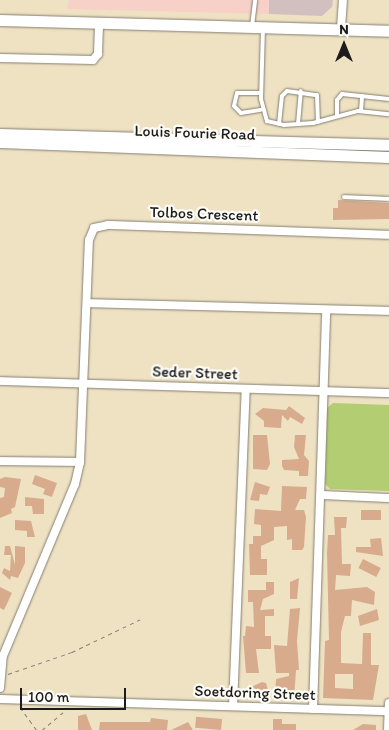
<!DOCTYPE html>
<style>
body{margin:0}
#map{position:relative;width:389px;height:730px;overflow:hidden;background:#eee2c3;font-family:Itim,sans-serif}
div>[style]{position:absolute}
.built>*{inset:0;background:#f7d1c8}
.industrial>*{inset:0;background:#d2bfc0}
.green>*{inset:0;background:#b2cd72}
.building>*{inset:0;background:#d8ab8d;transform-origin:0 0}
.path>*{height:1px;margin-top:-0.5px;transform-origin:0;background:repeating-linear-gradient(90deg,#857f70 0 4px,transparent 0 8px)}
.roads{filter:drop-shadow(0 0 1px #857f70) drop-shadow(0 0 1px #857f70)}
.lane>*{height:4px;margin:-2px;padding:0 2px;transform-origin:2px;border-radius:2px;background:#fff}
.street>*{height:8px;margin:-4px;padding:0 4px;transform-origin:4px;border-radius:4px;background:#fff}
.secondary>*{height:11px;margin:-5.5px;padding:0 5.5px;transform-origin:5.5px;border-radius:5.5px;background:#fff}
span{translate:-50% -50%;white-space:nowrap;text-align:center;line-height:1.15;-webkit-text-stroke:4.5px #fdfcf7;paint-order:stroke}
.street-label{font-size:16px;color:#1c1c1c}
.north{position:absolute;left:319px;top:20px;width:50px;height:50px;-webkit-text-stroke:4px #fdfcf7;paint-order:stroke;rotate:0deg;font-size:14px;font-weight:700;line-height:20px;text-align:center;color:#1c1c1c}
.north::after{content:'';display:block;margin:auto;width:18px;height:22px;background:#1c1c1c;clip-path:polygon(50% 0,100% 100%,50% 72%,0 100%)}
.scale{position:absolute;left:20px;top:688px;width:106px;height:22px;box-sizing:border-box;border:2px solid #1c1c1c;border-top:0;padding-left:6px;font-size:15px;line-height:18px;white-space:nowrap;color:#1c1c1c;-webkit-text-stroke:4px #fdfcf7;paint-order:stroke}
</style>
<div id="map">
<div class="built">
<i style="clip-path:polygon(69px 0,269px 0,269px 14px,67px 9px)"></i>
</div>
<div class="industrial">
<i style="clip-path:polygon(269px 0,333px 0,332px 7px,322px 16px,269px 14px)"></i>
</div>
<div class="green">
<i style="clip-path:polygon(333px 403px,389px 405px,389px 491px,330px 489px,325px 484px,327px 408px)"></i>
</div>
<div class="building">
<i style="clip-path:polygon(338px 200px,389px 203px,389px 219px,333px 220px,333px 208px,338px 208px)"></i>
<i style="clip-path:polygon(289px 406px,305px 418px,302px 424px,290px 417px,288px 421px,282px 415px,281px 428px,264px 427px,264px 421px,255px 414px,263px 408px,286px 410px)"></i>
<i style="clip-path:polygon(253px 435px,267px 435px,270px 464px,267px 470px,253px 469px)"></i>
<i style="clip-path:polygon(295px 435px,306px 435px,304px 455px,309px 461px,308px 476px,299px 476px,299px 471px,284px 470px,282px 466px,282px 460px,299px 459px,294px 447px)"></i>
<i style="clip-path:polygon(35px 475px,57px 483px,52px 497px,43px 494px,45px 489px,32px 484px)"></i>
<i style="clip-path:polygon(5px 477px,21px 479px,15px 507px,11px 509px,12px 513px,0 518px,0 498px,4px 497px,5px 488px,0 487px,0 479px)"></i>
<i style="clip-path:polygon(255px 482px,270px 487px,267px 495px,260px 494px,259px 501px,250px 500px)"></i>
<i style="clip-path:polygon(282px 486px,307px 487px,306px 499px,300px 499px,295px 510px,304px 510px,306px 517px,304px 547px,302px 550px,292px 550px,292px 539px,287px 540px,287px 526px,274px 527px,274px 540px,261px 546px,261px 559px,267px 559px,267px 575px,250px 575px,249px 544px,253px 544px,253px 536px,261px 536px,261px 525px,254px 524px,255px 509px,281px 511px)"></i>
<i style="clip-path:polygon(25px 497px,44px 499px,44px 514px,33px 514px,32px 506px,25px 506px)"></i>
<i style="left:361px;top:510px;width:20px;height:10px"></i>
<i style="clip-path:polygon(evenodd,334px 517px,347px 517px,346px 528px,341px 528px,342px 564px,351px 564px,350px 576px,336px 575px,335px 590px,367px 587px,375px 592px,374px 605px,352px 600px,351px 616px,345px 616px,341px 632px,341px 663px,362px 664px,363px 633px,371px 633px,371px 665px,379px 665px,373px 700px,323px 698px,325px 641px,329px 640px,327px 553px,328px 535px,335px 535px,334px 517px,335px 674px,353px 674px,353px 689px,335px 688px,335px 674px)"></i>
<i style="clip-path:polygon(15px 520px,31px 521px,35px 537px,27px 537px,27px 531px,15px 530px)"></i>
<i style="clip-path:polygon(381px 538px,383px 556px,356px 552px,356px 547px,371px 547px,370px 539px)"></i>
<i style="clip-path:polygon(5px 546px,10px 546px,15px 565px,15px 546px,25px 547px,25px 563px,18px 578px,11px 576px,10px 580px,2px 573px,4px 568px,10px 571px,11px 555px,4px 555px)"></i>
<i style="left:363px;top:559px;width:20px;height:10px;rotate:27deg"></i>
<i style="clip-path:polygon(299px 578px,297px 599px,290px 599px,290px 582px)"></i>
<i style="clip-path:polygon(266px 582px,274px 582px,274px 594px,263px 599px,260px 610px,274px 609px,274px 616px,265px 616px,265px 636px,271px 636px,271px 649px,256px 649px,259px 673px,246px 673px,243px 636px,245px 636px,246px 626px,254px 627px,253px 602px,248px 602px,248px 590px,266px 590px)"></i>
<i style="clip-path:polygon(0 587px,12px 593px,4px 610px,0 608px)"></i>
<i style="clip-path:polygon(300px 608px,297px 641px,299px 670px,296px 670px,294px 699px,275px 699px,276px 679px,289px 676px,289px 673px,276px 673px,274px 645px,287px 646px,290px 609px)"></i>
<i style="clip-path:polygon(377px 609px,379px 620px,360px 626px,358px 616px)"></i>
<i style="clip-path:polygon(262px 682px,266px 683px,269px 694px,250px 700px,247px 689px)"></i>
<i style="clip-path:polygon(86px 714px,92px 730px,78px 730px,78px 716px)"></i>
<i style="clip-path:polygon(151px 718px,168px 720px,167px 730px,99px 730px,100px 722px,150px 722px)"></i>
<i style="left:222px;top:719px;width:11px;height:26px;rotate:95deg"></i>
<i style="clip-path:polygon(273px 719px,282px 719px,282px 724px,296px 724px,296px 730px,273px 730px)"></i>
<i style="clip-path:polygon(188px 722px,193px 730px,171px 730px)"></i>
<i style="clip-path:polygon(363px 724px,376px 725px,376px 730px,353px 730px)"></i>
</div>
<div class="path">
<i style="left:8px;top:674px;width:68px;rotate:-19deg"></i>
<i style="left:72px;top:652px;width:79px;rotate:-25.6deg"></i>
<i style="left:20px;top:707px;width:29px;rotate:54deg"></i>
<i style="left:42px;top:730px;width:34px;rotate:-40deg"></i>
</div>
<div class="roads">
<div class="lane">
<i style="left:252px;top:26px;width:26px;rotate:-83deg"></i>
<i style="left:263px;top:28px;width:71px;rotate:91.6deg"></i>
<i style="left:261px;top:99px;width:23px;rotate:75deg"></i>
<i style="left:267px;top:121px;width:17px;rotate:13deg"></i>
<i style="left:284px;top:125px;width:29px;rotate:-4deg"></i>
<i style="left:313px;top:123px;width:47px;rotate:-14.9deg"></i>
<i style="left:358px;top:111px;width:31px;rotate:6deg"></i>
<i style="left:261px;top:93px;width:24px;rotate:180deg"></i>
<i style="left:237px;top:93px;width:13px;rotate:103deg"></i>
<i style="left:234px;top:106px;width:10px;rotate:45deg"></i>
<i style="left:241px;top:113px;width:20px;rotate:-9deg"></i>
<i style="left:361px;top:111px;width:15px;rotate:-86deg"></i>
<i style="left:337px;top:116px;width:16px;rotate:-90deg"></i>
<i style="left:337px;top:100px;width:8px;rotate:-50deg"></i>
<i style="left:342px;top:94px;width:47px;rotate:6.1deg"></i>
<i style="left:279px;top:124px;width:28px;rotate:-84deg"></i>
<i style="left:282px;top:96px;width:7px;rotate:-45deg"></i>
<i style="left:287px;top:91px;width:30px;rotate:8deg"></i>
<i style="left:317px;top:95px;width:27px;rotate:88deg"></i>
<i style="left:298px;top:124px;width:33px;rotate:-85deg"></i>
<i style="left:344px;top:197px;width:45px;rotate:2.5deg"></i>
</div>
<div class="street">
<i style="left:341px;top:28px;width:28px;rotate:-86deg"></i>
<i style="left:0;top:58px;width:93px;rotate:1.2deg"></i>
<i style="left:93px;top:60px;width:8px;rotate:-50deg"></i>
<i style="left:98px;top:54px;width:32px;rotate:-88deg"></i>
<i style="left:87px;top:303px;width:302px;rotate:1.5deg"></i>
<i style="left:0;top:381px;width:389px;rotate:1.8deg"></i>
<i style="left:0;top:461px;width:80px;rotate:0.7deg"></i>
<i style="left:321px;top:495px;width:68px;rotate:2.5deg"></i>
<i style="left:0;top:688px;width:32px;rotate:-85deg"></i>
<i style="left:3px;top:656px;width:186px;rotate:-67.3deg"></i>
<i style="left:75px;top:484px;width:23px;rotate:-77deg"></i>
<i style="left:80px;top:462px;width:222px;rotate:-87.7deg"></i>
<i style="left:89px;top:240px;width:13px;rotate:-67deg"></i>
<i style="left:94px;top:228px;width:14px;rotate:-12deg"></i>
<i style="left:108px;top:225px;width:281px;rotate:2deg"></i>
<i style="left:0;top:699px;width:389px;rotate:1.8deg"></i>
<i style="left:233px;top:706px;width:317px;rotate:-87.7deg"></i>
<i style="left:313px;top:709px;width:399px;rotate:-88.1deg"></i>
<i style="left:388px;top:730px;width:27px;rotate:-88deg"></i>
</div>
<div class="secondary">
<i style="left:0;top:20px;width:389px;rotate:1.6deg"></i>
<i style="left:0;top:134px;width:389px;rotate:1.6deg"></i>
<i style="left:0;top:142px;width:389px;rotate:2.2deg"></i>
</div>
</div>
<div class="street-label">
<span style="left:195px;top:133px;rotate:2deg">Louis Fourie Road</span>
<span style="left:204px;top:214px;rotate:2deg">Tolbos Crescent</span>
<span style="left:195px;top:373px;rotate:2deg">Seder Street</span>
<span style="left:255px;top:693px;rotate:2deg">Soetdoring Street</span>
</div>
<div class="north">N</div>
<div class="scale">100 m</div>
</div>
